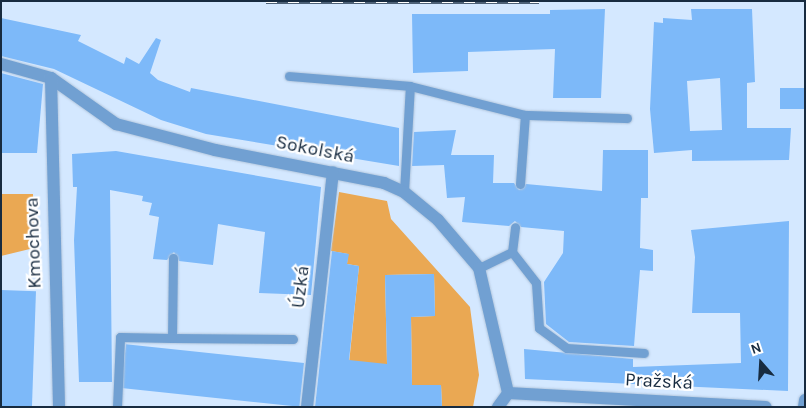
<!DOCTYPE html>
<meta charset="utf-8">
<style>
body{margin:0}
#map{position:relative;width:806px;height:408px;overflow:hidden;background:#d4e8ff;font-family:Karla,sans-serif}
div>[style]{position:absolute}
.green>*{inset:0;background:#eaa853}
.building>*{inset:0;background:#7db9f9;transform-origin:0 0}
.roads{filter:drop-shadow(0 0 1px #b2c6dd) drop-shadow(0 0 1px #b2c6dd)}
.lane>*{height:9px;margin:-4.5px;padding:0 4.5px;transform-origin:4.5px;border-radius:4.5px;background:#71a0d2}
.street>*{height:12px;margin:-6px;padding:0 6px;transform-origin:6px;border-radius:6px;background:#71a0d2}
.rail>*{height:5.5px;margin-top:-2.75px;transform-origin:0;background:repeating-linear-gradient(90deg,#fff 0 11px,#4c6076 0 22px);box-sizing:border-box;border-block:1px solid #4c6076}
span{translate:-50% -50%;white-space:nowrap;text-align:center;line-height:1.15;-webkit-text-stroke:4.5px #fff;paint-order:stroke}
.street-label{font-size:19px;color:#172b40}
.frame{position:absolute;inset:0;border:2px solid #172b40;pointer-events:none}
.north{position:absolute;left:736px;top:338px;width:50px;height:50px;-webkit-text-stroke:4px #fff;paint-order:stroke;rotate:341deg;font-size:14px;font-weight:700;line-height:20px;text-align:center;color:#172b40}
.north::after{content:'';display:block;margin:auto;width:18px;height:22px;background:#172b40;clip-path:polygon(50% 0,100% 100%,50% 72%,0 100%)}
</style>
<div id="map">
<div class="green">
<i style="clip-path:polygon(339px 192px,387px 201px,391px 219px,470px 307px,479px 375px,473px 407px,442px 407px,441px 385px,412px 385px,411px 317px,435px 316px,434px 274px,385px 275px,387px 364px,348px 373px,359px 266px,347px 264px,348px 254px,331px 251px)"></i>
<i style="clip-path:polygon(1px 194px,33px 194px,34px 248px,1px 256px)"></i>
</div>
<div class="building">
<i style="clip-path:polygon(605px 9px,601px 98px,553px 98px,555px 49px,468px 52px,468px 71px,413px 73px,412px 14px,550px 14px,550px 10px)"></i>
<i style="clip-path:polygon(evenodd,691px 9px,752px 9px,755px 82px,747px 83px,747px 128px,791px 128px,789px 160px,692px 161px,692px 150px,654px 153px,650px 109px,654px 22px,663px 23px,663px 18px,692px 20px,691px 9px,720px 78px,722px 130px,690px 131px,687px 81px,720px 78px)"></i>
<i style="clip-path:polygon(1px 18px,81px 35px,78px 41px,124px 64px,126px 57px,139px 64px,156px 38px,161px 40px,150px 73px,158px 80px,190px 92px,191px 88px,399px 128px,399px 166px,206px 134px,161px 120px,54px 69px,1px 56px)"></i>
<i style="clip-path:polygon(1px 73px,43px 84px,37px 153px,1px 153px)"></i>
<i style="left:780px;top:88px;width:24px;height:21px"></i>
<i style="clip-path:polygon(456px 130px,451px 155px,494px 155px,493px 183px,514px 183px,519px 190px,526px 184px,602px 191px,603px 150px,648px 150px,648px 198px,641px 198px,640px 248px,653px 250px,653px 271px,640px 270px,634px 346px,569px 342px,546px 324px,544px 282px,563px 253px,564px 231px,521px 227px,515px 221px,509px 226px,462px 222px,465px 197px,447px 198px,444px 165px,412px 166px,414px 132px)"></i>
<i style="clip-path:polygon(116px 151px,321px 187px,311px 295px,259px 293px,265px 232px,218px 224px,213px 265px,179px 261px,174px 252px,167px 260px,153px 259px,159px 217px,149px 215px,152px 203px,142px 201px,143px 196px,110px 190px,112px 382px,79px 382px,74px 240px,77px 187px,73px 187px,72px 154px)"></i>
<i style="clip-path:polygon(789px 221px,788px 391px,525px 379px,524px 349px,633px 359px,633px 367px,741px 363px,740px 313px,692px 313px,695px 257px,691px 230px)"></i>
<i style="clip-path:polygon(332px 251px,349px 254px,347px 264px,359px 266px,349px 360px,387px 364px,385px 275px,434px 274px,435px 316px,411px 317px,412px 385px,441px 385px,442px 407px,315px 407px)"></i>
<i style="left:1px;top:290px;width:35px;height:117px;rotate:2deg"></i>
<i style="left:304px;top:363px;width:44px;height:179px;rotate:96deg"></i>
</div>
<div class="roads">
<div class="lane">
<i style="left:289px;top:76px;width:121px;rotate:4.7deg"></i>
<i style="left:520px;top:184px;width:69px;rotate:-85.9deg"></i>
<i style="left:404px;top:192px;width:106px;rotate:-86.8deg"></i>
<i style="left:410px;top:86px;width:119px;rotate:14.2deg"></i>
<i style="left:525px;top:115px;width:102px;rotate:1.7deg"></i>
<i style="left:512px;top:252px;width:39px;rotate:52deg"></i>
<i style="left:536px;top:283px;width:45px;rotate:86.2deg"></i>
<i style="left:539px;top:328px;width:34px;rotate:36deg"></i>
<i style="left:567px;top:348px;width:77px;rotate:3.7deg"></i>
<i style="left:173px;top:258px;width:80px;rotate:90.7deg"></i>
<i style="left:172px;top:338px;width:121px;rotate:0.5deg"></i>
<i style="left:479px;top:268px;width:37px;rotate:-26deg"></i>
<i style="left:512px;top:252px;width:25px;rotate:-83deg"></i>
<i style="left:117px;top:407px;width:70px;rotate:-87.5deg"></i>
<i style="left:120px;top:337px;width:52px;rotate:1.1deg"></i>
</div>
<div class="street">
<i style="left:1px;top:64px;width:52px;rotate:15.6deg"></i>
<i style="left:51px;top:78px;width:80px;rotate:35.3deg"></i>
<i style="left:116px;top:124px;width:102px;rotate:14.7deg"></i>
<i style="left:215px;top:150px;width:172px;rotate:11deg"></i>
<i style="left:384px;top:183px;width:22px;rotate:24deg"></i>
<i style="left:404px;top:192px;width:44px;rotate:39.5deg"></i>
<i style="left:438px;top:220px;width:63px;rotate:49.5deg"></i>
<i style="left:479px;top:268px;width:128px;rotate:76.9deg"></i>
<i style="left:51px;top:78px;width:329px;rotate:88.6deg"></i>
<i style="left:508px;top:393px;width:258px;rotate:3.1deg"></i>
<i style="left:307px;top:407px;width:236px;rotate:-83.7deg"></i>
<i style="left:498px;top:407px;width:17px;rotate:-54deg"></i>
<i style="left:804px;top:407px;width:7px;rotate:-82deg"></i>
</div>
</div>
<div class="rail">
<i style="left:266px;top:1px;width:273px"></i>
</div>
<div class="street-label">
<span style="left:315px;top:150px;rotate:11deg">Sokolská</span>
<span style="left:34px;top:243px;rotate:-92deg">Kmochova</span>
<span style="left:301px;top:287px;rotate:-83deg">Úzká</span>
<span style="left:659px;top:382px;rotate:3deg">Pražská</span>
</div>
<div class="frame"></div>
<div class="north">N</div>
</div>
